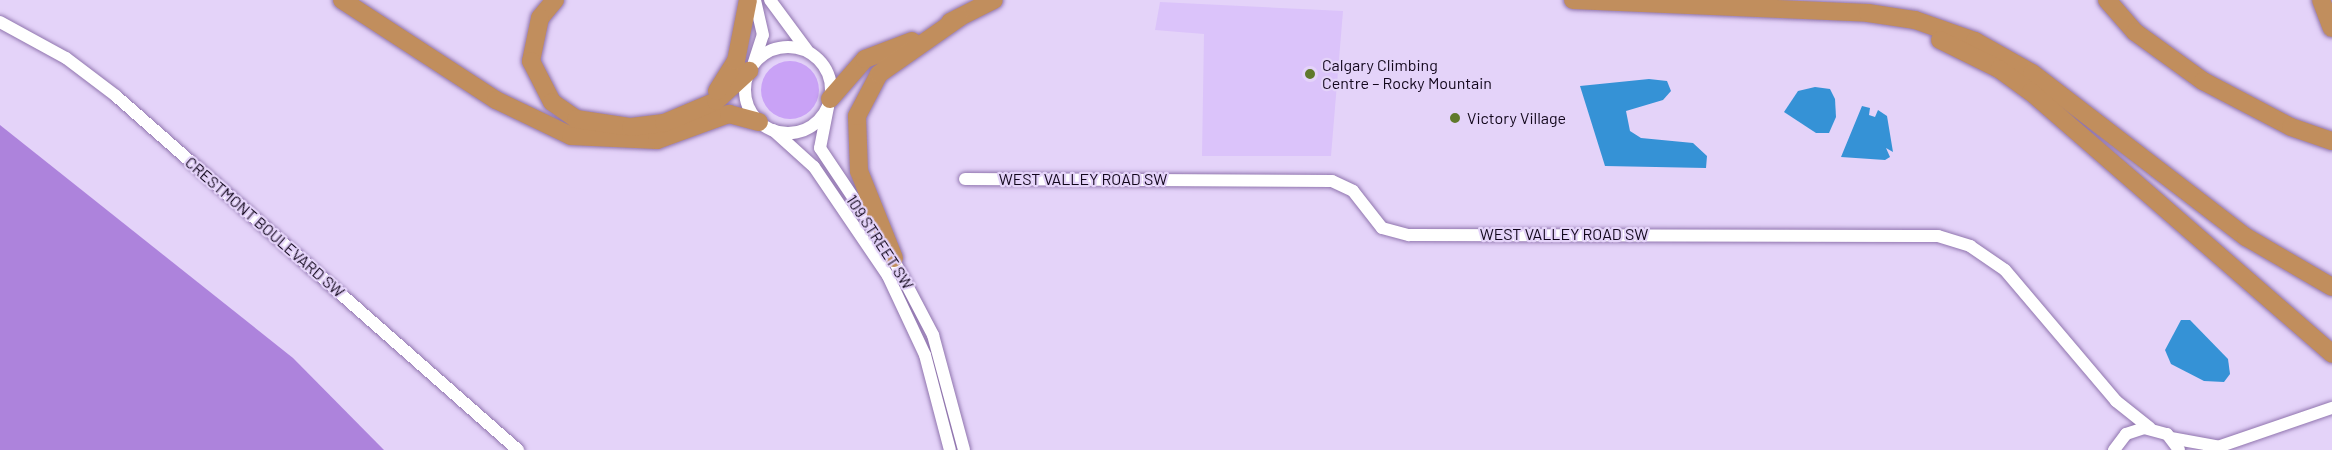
<!DOCTYPE html>
<meta charset="utf-8">
<style>
body{margin:0}
#map{position:relative;width:2332px;height:450px;overflow:hidden;background:#e4d3f9;font-family:Barlow,sans-serif}
div>[style]{position:absolute}
.built>*{inset:0;background:#dbc3fa}
.green>*{inset:0;background:#c9a2f6}
.round{border-radius:50%}
.forest>*{inset:0;background:#ad83dc}
.water>*{inset:0;background:#3592d6}
.roads{filter:drop-shadow(0 0 2px #9075ae) drop-shadow(0 0 2px #9075ae)}
.minor>*{height:12px;margin:-6px;padding:0 6px;transform-origin:6px;border-radius:6px;background:#fff}
.minor>.ring{margin:-6px;padding:0;box-sizing:content-box;background:none;border:12px solid #fff;border-radius:50%}
.highway>*{height:18px;margin:-9px;padding:0 9px;transform-origin:9px;border-radius:9px;background:#c18e5d}
.dots>*{width:16px;height:16px;translate:-50% -50%;box-sizing:border-box;border:3px solid #e4d3f9;border-radius:50%}
span{translate:-50% -50%;white-space:nowrap;text-align:center;line-height:1.15;-webkit-text-stroke:4.5px #e4d3f9;paint-order:stroke}
.poi-label{font-size:16px;color:#12071c}
.left{translate:0 -50%;text-align:left}
.street-label{font-size:16px;color:#12071c}
</style>
<div id="map">
<div class="built">
<i style="clip-path:polygon(1160px 2px,1343px 11px,1331px 156px,1202px 156px,1204px 34px,1155px 30px)"></i>
</div>
<div class="green">
<i class="round" style="left:761px;top:61px;width:58px;height:58px"></i>
</div>
<div class="forest">
<i style="clip-path:polygon(0 125px,293px 358px,384px 450px,0 450px)"></i>
</div>
<div class="water">
<i style="clip-path:polygon(1649px 79px,1667px 81px,1671px 91px,1663px 100px,1626px 111px,1630px 131px,1641px 138px,1693px 143px,1707px 156px,1706px 168px,1605px 166px,1580px 86px)"></i>
<i style="clip-path:polygon(1815px 87px,1830px 89px,1835px 99px,1836px 117px,1829px 133px,1816px 133px,1784px 112px,1798px 91px)"></i>
<i style="clip-path:polygon(1862px 106px,1870px 108px,1869px 115px,1875px 117px,1878px 110px,1887px 116px,1893px 152px,1886px 148px,1890px 157px,1885px 160px,1841px 157px)"></i>
<i style="clip-path:polygon(2181px 320px,2190px 320px,2228px 359px,2230px 374px,2224px 382px,2204px 381px,2171px 364px,2165px 350px)"></i>
</div>
<div class="roads">
<div class="minor">
<i style="left:770px;top:0;width:62px;rotate:53.5deg"></i>
<i style="left:0;top:22px;width:75px;rotate:28.6deg"></i>
<i style="left:66px;top:58px;width:63px;rotate:37.2deg"></i>
<i style="left:116px;top:96px;width:536px;rotate:41.37deg"></i>
<i class="ring" style="left:745px;top:47px;width:74px;height:74px"></i>
<i style="left:754px;top:62px;width:28px;rotate:-72deg"></i>
<i style="left:763px;top:35px;width:36px;rotate:-103deg"></i>
<i style="left:828px;top:107px;width:42px;rotate:101deg"></i>
<i style="left:820px;top:148px;width:106px;rotate:56.2deg"></i>
<i style="left:773px;top:130px;width:55px;rotate:42.1deg"></i>
<i style="left:814px;top:167px;width:132px;rotate:55.8deg"></i>
<i style="left:888px;top:276px;width:87px;rotate:64.9deg"></i>
<i style="left:925px;top:355px;width:98px;rotate:75.3deg"></i>
<i style="left:965px;top:179px;width:367px;rotate:0.3deg"></i>
<i style="left:1332px;top:181px;width:23px;rotate:25deg"></i>
<i style="left:1353px;top:191px;width:47px;rotate:51.9deg"></i>
<i style="left:1382px;top:228px;width:28px;rotate:15deg"></i>
<i style="left:1409px;top:235px;width:529px;rotate:0.11deg"></i>
<i style="left:1938px;top:236px;width:34px;rotate:17deg"></i>
<i style="left:1970px;top:246px;width:42px;rotate:34.4deg"></i>
<i style="left:2005px;top:270px;width:172px;rotate:49.7deg"></i>
<i style="left:2116px;top:401px;width:43px;rotate:38.5deg"></i>
<i style="left:890px;top:253px;width:93px;rotate:62.3deg"></i>
<i style="left:933px;top:335px;width:119px;rotate:74.9deg"></i>
<i style="left:2171px;top:438px;width:46px;rotate:10.1deg"></i>
<i style="left:2114px;top:450px;width:20px;rotate:-53deg"></i>
<i style="left:2126px;top:434px;width:19px;rotate:-18deg"></i>
<i style="left:2144px;top:428px;width:24px;rotate:15deg"></i>
<i style="left:2167px;top:434px;width:20px;rotate:53deg"></i>
<i style="left:2209px;top:450px;width:130px;rotate:-18.9deg"></i>
</div>
<div class="highway">
<i style="left:342px;top:0;width:184px;rotate:33deg"></i>
<i style="left:496px;top:100px;width:83px;rotate:25.6deg"></i>
<i style="left:571px;top:136px;width:86px;rotate:2.7deg"></i>
<i style="left:657px;top:140px;width:77px;rotate:-19.9deg"></i>
<i style="left:729px;top:114px;width:31px;rotate:15deg"></i>
<i style="left:555px;top:0;width:23px;rotate:130deg"></i>
<i style="left:540px;top:18px;width:44px;rotate:101.8deg"></i>
<i style="left:531px;top:61px;width:46px;rotate:62.9deg"></i>
<i style="left:552px;top:102px;width:29px;rotate:35deg"></i>
<i style="left:576px;top:119px;width:56px;rotate:8.3deg"></i>
<i style="left:631px;top:127px;width:33px;rotate:-7deg"></i>
<i style="left:664px;top:123px;width:56px;rotate:-22.9deg"></i>
<i style="left:716px;top:101px;width:45px;rotate:-42.3deg"></i>
<i style="left:1573px;top:0;width:295px;rotate:2.5deg"></i>
<i style="left:1868px;top:13px;width:48px;rotate:8.5deg"></i>
<i style="left:1915px;top:20px;width:64px;rotate:19.3deg"></i>
<i style="left:1975px;top:41px;width:65px;rotate:29.3deg"></i>
<i style="left:2032px;top:73px;width:270px;rotate:37.5deg"></i>
<i style="left:2246px;top:237px;width:99px;rotate:30.2deg"></i>
<i style="left:2107px;top:0;width:43px;rotate:48.8deg"></i>
<i style="left:2135px;top:32px;width:84px;rotate:35.8deg"></i>
<i style="left:2203px;top:81px;width:99px;rotate:27.6deg"></i>
<i style="left:2291px;top:127px;width:43px;rotate:18.9deg"></i>
<i style="left:2321px;top:0;width:30px;rotate:69deg"></i>
<i style="left:950px;top:22px;width:49px;rotate:-26.6deg"></i>
<i style="left:1940px;top:40px;width:66px;rotate:26.2deg"></i>
<i style="left:1999px;top:69px;width:39px;rotate:36deg"></i>
<i style="left:2031px;top:92px;width:399px;rotate:41deg"></i>
<i style="left:717px;top:91px;width:36px;rotate:-58deg"></i>
<i style="left:736px;top:61px;width:62px;rotate:-78.9deg"></i>
<i style="left:830px;top:99px;width:53px;rotate:-48.8deg"></i>
<i style="left:865px;top:59px;width:50px;rotate:-21deg"></i>
<i style="left:894px;top:258px;width:94px;rotate:-111.9deg"></i>
<i style="left:859px;top:171px;width:55px;rotate:-92.1deg"></i>
<i style="left:857px;top:116px;width:47px;rotate:-62.4deg"></i>
<i style="left:879px;top:74px;width:98px;rotate:-35deg"></i>
</div>
</div>
<div class="dots">
<i style="left:1310px;top:74px;background:#60792b"></i>
<i style="left:1455px;top:118px;background:#60792b"></i>
</div>
<div class="poi-label">
<span class="left" style="left:1322px;top:74px">Calgary Climbing<br>Centre – Rocky Mountain</span>
<span class="left" style="left:1467px;top:118px">Victory Village</span>
</div>
<div class="street-label">
<span style="left:1083px;top:179px">WEST VALLEY ROAD SW</span>
<span style="left:265px;top:227px;rotate:41deg">CRESTMONT BOULEVARD SW</span>
<span style="left:1564px;top:234px">WEST VALLEY ROAD SW</span>
<span style="left:880px;top:242px;rotate:57deg">109 STREET SW</span>
</div>
</div>
